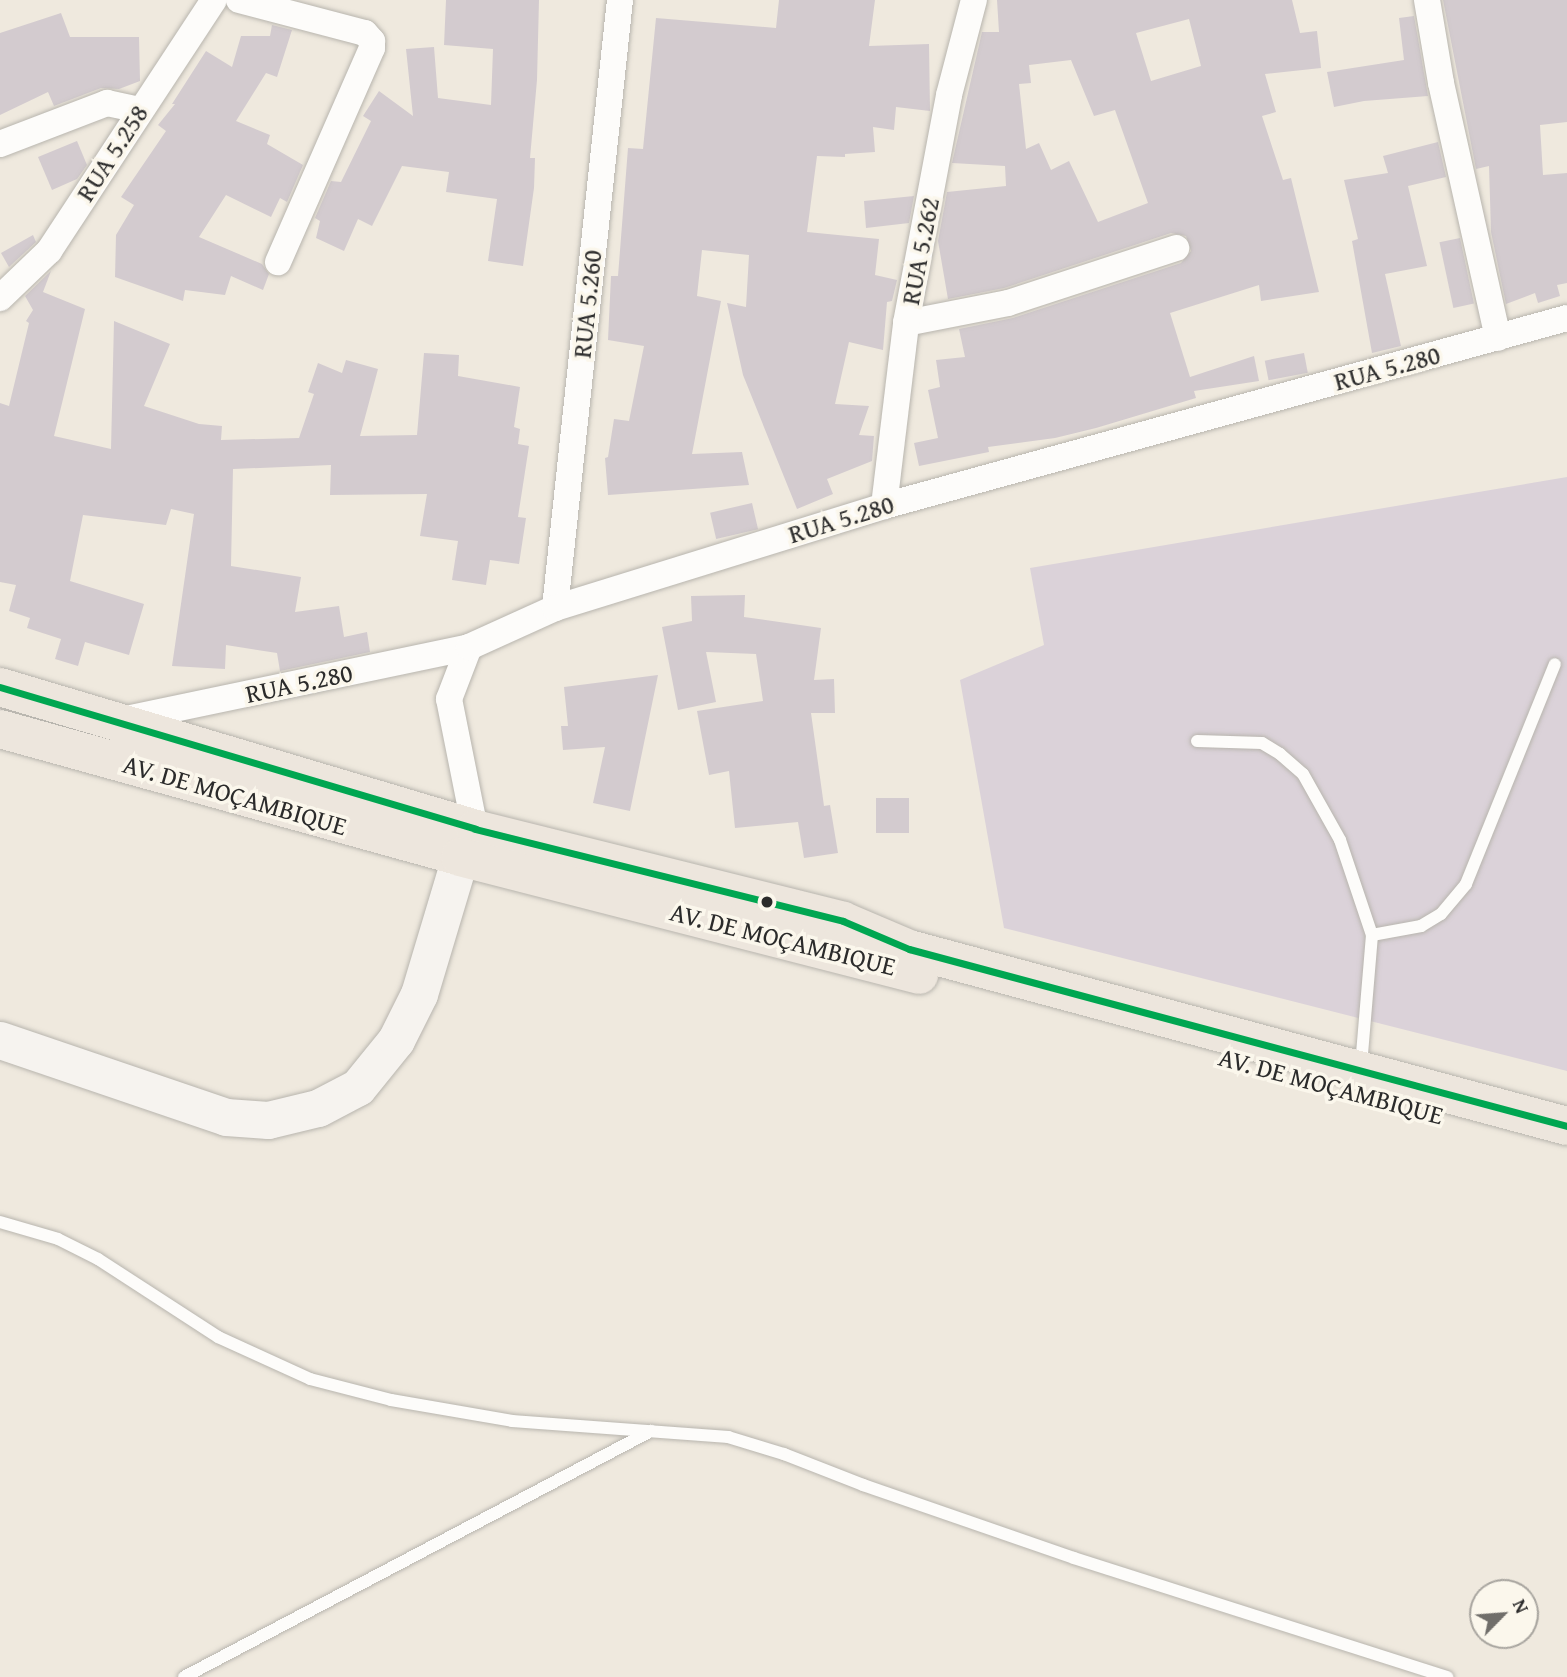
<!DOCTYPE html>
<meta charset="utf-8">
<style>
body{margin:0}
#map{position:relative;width:1567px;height:1677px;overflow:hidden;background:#efe9de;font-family:"Gentium Book Plus",serif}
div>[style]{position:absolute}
.industrial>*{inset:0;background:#dbd2d9}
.building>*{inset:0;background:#d3cbcf;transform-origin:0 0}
.roads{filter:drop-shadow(0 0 2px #b8b5ae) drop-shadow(0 0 2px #b8b5ae)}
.lane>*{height:12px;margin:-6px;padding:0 6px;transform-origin:6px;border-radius:6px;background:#fdfcfa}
.street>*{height:26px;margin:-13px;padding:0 13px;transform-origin:13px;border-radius:13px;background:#fdfcfa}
.secondary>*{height:37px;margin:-18.5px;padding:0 18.5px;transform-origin:18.5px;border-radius:18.5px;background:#f6f3ef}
.highway>*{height:38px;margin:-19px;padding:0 19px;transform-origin:19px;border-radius:19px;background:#ede6dd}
.bus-1>*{height:7px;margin:-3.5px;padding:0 3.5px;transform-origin:3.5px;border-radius:3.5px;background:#00a651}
.dots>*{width:19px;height:19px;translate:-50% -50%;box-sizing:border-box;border:4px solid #fbf7ec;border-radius:50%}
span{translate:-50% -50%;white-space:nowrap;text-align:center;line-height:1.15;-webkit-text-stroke:7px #fbf7ec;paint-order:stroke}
.street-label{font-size:26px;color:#2b2b2b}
.north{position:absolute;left:1469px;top:1579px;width:70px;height:70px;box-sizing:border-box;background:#fbf7ec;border:2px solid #a8a59f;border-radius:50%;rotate:65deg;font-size:19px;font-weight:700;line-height:28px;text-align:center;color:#2b2b2b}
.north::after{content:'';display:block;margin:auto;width:24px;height:32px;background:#706e6a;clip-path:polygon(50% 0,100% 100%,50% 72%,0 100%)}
</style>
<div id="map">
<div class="industrial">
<i style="clip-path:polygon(1567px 477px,1567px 1071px,1004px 928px,960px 680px,1044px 645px,1030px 568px)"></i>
</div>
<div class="building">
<i style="clip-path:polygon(446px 0,539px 0,537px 80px,530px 158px,535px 158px,534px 188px,523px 266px,488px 261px,497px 199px,446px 192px,449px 172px,402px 166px,372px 226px,358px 219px,344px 251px,316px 238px,320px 221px,315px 218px,331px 181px,341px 182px,371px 121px,363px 116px,379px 91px,413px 116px,406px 49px,434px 47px,438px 98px,491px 105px,493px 49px,444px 45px)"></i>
<i style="clip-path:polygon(779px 0,875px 0,869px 46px,929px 44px,930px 111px,896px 107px,894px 130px,873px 127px,875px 152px,845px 154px,845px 157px,817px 156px,807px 232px,879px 239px,875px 275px,897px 280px,892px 301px,887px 302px,883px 350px,849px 342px,835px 404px,869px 406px,859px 435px,874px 436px,872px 461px,827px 479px,833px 494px,797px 509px,743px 375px,727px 303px,746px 307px,749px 255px,702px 250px,697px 296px,721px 301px,692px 454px,742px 452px,749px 485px,608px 495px,605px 458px,608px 457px,614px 419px,629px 421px,644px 346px,608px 340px,611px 276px,618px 276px,628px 148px,643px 149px,656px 18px,776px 28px)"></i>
<i style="clip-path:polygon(evenodd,997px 0,1292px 0,1300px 33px,1317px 31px,1321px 68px,1265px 74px,1276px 112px,1262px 116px,1283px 180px,1291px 178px,1319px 292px,1261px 301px,1259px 285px,1170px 313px,1190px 377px,1254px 356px,1259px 381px,1194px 391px,1196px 398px,1096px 428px,1055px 438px,988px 447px,989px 452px,919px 466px,914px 443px,938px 438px,928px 390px,940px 387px,936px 360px,965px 357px,959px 329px,1013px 318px,1181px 263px,1191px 251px,1186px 236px,1171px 233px,1004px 288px,948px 299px,938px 241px,947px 192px,1006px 186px,1005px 166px,952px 163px,982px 32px,999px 32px,997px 0,1189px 19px,1201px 66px,1151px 81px,1136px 33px,1189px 19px,997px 0,1071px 60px,1094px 116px,1115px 110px,1148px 203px,1098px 222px,1069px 161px,1051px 170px,1039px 143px,1026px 149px,1019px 84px,1031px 83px,1029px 65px,1071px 60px)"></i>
<i style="clip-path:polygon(1443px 0,1567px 0,1567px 122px,1540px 125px,1543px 175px,1567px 173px,1567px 283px,1557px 285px,1560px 296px,1538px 303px,1535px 293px,1506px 304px,1491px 232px,1489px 166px,1476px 169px)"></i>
<i style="clip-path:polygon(61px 13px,70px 37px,139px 37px,140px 81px,119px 89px,101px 88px,54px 106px,48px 92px,0 115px,0 33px)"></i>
<i style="clip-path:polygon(1414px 16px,1428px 96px,1364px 101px,1334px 107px,1327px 72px,1404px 60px,1399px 18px)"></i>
<i style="clip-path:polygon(272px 25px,292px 30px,277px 77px,266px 73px,236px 121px,270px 135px,267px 144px,303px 165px,287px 202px,280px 198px,271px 217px,226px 195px,199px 237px,262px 264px,269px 274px,263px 290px,231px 276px,225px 295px,185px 290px,183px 301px,115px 277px,116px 235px,134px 205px,121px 197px,166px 131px,158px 125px,175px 104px,172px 104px,206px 51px,232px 67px,241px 36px,270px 36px)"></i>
<i style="clip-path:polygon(77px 141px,87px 165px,77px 179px,52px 190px,38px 157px)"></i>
<i style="clip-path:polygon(1438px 142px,1446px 177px,1408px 186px,1427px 266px,1385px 274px,1401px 346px,1372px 353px,1352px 241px,1358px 239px,1344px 180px,1388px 173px,1383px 156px)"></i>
<i style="clip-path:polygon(914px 196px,909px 223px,866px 228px,864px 201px)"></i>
<i style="clip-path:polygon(33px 235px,36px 242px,9px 267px,1px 253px)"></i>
<i style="left:1460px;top:238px;width:67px;height:21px;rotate:78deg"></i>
<i style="clip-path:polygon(51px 271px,43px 292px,85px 309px,54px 436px,111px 449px,114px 321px,170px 344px,144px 406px,199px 424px,222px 426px,221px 440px,299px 438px,314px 394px,308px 392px,318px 363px,342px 373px,346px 360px,378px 369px,360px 436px,417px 435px,424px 353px,459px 355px,458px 376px,520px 387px,514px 427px,520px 429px,518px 444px,529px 446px,518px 517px,526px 518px,519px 564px,490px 560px,486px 585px,452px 580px,458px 541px,420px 536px,427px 494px,330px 495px,331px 465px,233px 469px,231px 566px,301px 577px,295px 612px,339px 606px,344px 637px,367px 632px,370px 652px,280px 671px,277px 653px,226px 645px,225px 669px,172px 666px,194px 514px,171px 509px,166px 525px,83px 515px,70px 581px,144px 604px,129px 655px,85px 642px,78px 666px,55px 659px,61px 639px,27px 628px,30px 618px,9px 611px,16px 585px,0 582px,0 403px,9px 406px,29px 323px,26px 321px,33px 310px,25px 296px)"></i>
<i style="left:1304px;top:353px;width:20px;height:40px;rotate:79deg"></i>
<i style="left:752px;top:503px;width:27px;height:43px;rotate:77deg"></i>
<i style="clip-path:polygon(745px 595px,744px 617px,821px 628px,814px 680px,834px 679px,835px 713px,811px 713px,824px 806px,830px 805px,838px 853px,804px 858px,798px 822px,735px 828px,729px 771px,709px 775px,697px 711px,763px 701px,756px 654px,706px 652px,716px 702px,678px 710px,662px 627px,692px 621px,691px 596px)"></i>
<i style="clip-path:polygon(658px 675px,630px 811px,593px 803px,605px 747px,563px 750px,561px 726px,568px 726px,564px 687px)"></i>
<i style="left:876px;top:798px;width:33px;height:35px"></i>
</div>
<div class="roads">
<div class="lane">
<i style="left:1197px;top:741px;width:65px;rotate:1.8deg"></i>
<i style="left:1262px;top:743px;width:21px;rotate:31deg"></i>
<i style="left:1280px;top:754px;width:30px;rotate:41deg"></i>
<i style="left:1303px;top:774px;width:76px;rotate:60.7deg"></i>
<i style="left:1340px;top:840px;width:100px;rotate:71.4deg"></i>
<i style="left:1372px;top:935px;width:130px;rotate:94.8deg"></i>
<i style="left:1372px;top:935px;width:50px;rotate:-10.4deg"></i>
<i style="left:1421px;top:926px;width:23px;rotate:-31deg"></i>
<i style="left:1441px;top:914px;width:39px;rotate:-50deg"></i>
<i style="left:1466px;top:884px;width:237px;rotate:-68deg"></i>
<i style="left:0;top:1222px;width:60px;rotate:16.3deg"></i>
<i style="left:58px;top:1239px;width:45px;rotate:26.6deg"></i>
<i style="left:98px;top:1259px;width:143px;rotate:33deg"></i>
<i style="left:218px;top:1337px;width:101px;rotate:24.5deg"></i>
<i style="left:310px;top:1379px;width:84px;rotate:14.5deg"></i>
<i style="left:391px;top:1400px;width:123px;rotate:9.8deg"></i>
<i style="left:512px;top:1421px;width:217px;rotate:4.2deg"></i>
<i style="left:728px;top:1437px;width:59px;rotate:16.9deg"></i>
<i style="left:784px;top:1454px;width:85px;rotate:21.4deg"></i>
<i style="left:863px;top:1485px;width:223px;rotate:19.1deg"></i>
<i style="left:1074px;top:1558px;width:392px;rotate:17.7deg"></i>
<i style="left:184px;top:1677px;width:528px;rotate:-27.78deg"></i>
</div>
<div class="street">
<i style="left:239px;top:0;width:130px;rotate:14.7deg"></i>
<i style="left:365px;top:33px;width:11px;rotate:49deg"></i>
<i style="left:372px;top:41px;width:7px;rotate:90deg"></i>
<i style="left:372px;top:48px;width:234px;rotate:113.7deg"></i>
<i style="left:1427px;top:0;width:84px;rotate:80.4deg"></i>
<i style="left:1441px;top:83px;width:261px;rotate:77.4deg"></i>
<i style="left:0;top:144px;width:115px;rotate:-21deg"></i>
<i style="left:107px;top:103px;width:33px;rotate:12deg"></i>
<i style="left:0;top:298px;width:68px;rotate:-43.8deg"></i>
<i style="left:49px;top:251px;width:300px;rotate:-56.7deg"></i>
<i style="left:906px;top:323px;width:104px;rotate:-11.1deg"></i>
<i style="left:1008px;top:303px;width:177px;rotate:-18.1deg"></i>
<i style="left:884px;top:506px;width:184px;rotate:-83.1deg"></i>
<i style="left:906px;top:323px;width:232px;rotate:-79.3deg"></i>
<i style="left:949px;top:95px;width:98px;rotate:-75.3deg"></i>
<i style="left:555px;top:608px;width:611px;rotate:-83.9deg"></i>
<i style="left:469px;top:647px;width:56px;rotate:111deg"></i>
<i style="left:449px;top:699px;width:133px;rotate:78.7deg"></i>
<i style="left:121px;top:720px;width:356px;rotate:-11.8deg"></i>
<i style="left:469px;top:647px;width:94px;rotate:-24.4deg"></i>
<i style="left:555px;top:608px;width:344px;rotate:-17.2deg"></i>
<i style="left:884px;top:506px;width:708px;rotate:-15.39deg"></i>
</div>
<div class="secondary">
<i style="left:0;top:1040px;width:239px;rotate:18.8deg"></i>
<i style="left:226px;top:1117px;width:42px;rotate:4.1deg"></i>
<i style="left:268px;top:1120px;width:51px;rotate:-13.5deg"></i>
<i style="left:318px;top:1108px;width:45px;rotate:-27.7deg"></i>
<i style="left:358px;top:1087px;width:60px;rotate:-51deg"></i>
<i style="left:396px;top:1040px;width:51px;rotate:-63.4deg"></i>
<i style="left:419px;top:994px;width:143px;rotate:-73.3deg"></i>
<i style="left:460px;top:857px;width:32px;rotate:-62deg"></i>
</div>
<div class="highway">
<i style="left:0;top:687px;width:496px;rotate:16.6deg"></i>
<i style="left:475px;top:829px;width:379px;rotate:14deg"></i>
<i style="left:843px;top:921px;width:72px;rotate:23deg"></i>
<i style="left:909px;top:949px;width:681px;rotate:15.06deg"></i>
<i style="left:0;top:729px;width:477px;rotate:15.5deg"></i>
<i style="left:460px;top:857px;width:474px;rotate:14.4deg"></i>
</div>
</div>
<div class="bus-1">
<i style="left:0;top:687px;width:496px;rotate:16.6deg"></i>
<i style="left:475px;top:829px;width:379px;rotate:14deg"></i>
<i style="left:843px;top:921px;width:72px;rotate:23deg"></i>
<i style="left:909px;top:949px;width:681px;rotate:15.06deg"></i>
</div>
<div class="dots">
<i style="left:767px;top:902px;background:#2b2b2b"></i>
</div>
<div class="street-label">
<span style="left:112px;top:153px;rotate:-57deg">RUA 5.258</span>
<span style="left:920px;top:251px;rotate:-79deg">RUA 5.262</span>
<span style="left:587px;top:304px;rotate:-84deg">RUA 5.260</span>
<span style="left:1387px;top:368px;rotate:-15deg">RUA 5.280</span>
<span style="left:841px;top:519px;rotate:-17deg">RUA 5.280</span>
<span style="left:299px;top:683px;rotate:-12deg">RUA 5.280</span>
<span style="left:235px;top:795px;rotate:16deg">AV. DE MOÇAMBIQUE</span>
<span style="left:783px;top:939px;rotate:14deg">AV. DE MOÇAMBIQUE</span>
<span style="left:1331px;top:1086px;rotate:15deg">AV. DE MOÇAMBIQUE</span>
</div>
<div class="north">N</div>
</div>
